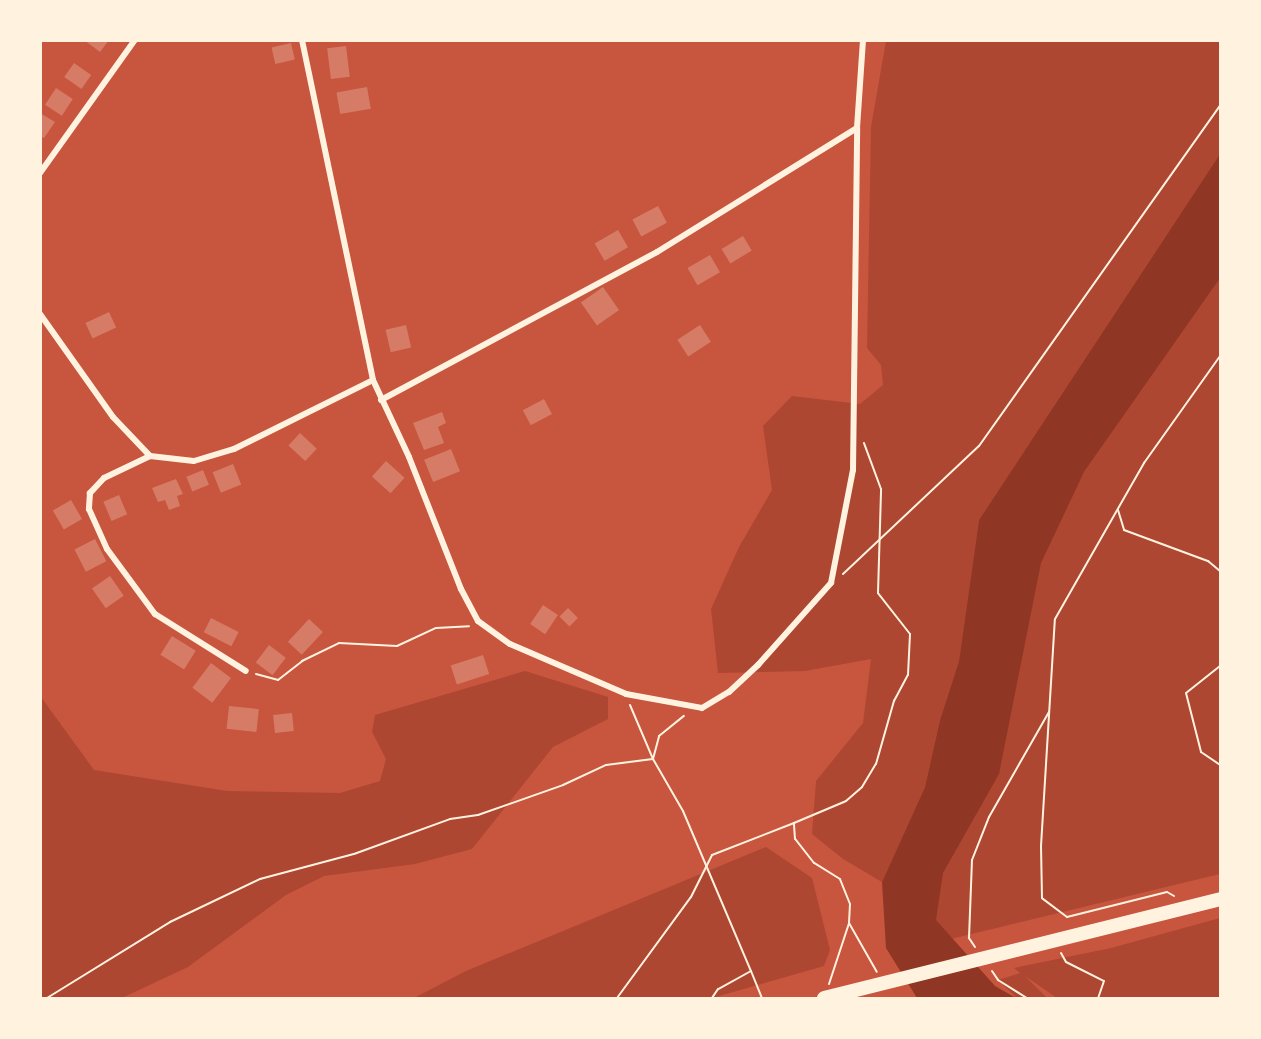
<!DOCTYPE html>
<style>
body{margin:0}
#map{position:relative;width:1261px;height:1039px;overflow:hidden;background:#c8553d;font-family:"Sofia Sans Condensed",sans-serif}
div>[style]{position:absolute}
.green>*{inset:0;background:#ae4732}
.water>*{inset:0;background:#8f3625}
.building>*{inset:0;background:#d67c66;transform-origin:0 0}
.path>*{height:2px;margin:-1px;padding:0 1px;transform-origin:1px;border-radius:1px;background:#fff3e0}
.minor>*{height:6px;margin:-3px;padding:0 3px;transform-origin:3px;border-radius:3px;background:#fff3e0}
.primary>*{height:14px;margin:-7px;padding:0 7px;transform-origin:7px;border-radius:7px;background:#fff3e0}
span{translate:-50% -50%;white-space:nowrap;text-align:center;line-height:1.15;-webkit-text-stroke:4.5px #fff3e0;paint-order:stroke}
.frame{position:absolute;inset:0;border:42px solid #fff3e0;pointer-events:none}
</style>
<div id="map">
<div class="green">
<i style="clip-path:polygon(886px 41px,1220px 41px,1220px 154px,979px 520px,959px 661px,940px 720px,925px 787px,882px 882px,843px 859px,812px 834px,816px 781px,863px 723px,871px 659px,805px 671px,718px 673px,711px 609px,739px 547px,772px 490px,763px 426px,792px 396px,860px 404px,883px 385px,881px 365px,867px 348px,871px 127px)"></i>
<i style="clip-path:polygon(1220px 277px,1220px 874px,951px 939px,935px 920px,943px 868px,1036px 561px,1084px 472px)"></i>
<i style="clip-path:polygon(525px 671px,608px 697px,608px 719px,553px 747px,472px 849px,415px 864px,324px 876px,286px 895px,188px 967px,122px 998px,41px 998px,41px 697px,94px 770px,227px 791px,340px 793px,380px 781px,386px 759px,372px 732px,375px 715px)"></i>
<i style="clip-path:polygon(766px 847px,812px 878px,830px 950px,824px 966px,712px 998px,414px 998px,466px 971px)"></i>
<i style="clip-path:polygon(1220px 918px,1220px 998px,1057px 998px,1025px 976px,1047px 998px,1017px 998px,998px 980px,1020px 973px,1014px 968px,1111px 948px)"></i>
</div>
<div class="water">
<i style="clip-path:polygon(1220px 154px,1220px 278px,1084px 472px,1041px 563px,999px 774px,943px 873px,936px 920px,995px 986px,1016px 998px,917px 998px,886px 948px,882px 882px,925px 787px,940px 720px,959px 661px,979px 520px)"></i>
</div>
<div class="building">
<i style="clip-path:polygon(84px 40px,109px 40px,100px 52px)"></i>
<i style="left:291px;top:43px;width:17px;height:20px;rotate:77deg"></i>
<i style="left:346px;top:46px;width:31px;height:19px;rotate:83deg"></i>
<i style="left:74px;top:63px;width:21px;height:17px;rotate:35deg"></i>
<i style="left:367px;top:87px;width:22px;height:31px;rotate:80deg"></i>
<i style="left:56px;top:88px;width:20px;height:20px;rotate:33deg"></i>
<i style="clip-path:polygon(40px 113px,55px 122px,44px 138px,40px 136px)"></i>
<i style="left:658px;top:206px;width:19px;height:29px;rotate:62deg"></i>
<i style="left:618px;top:230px;width:20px;height:27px;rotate:60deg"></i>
<i style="left:743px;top:236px;width:17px;height:25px;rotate:59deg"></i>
<i style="left:710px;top:255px;width:20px;height:26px;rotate:60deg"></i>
<i style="left:603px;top:287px;width:28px;height:27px;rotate:55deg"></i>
<i style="left:109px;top:312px;width:17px;height:26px;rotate:65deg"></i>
<i style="left:406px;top:325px;width:23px;height:21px;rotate:77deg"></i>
<i style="left:700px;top:325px;width:20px;height:27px;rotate:57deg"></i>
<i style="left:544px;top:399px;width:17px;height:24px;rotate:62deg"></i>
<i style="clip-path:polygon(442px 412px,446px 423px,438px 427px,444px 443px,424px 450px,413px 423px)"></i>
<i style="left:300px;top:433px;width:23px;height:17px;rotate:43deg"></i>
<i style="left:451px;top:449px;width:24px;height:29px;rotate:68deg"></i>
<i style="left:386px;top:461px;width:25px;height:21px;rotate:42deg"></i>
<i style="left:233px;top:464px;width:22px;height:22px;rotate:68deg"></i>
<i style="left:203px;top:470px;width:16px;height:18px;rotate:68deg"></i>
<i style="clip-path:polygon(176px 479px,183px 494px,177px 496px,180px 506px,169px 510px,165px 500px,158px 502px,152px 488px)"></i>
<i style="left:119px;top:495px;width:21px;height:17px;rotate:67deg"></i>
<i style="left:71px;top:500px;width:22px;height:21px;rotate:60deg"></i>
<i style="left:95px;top:539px;width:25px;height:23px;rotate:63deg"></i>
<i style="left:110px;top:576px;width:24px;height:22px;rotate:55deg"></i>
<i style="left:543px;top:605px;width:18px;height:23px;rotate:34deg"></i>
<i style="left:568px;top:608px;width:14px;height:12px;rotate:45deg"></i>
<i style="left:211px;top:618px;width:31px;height:16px;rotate:27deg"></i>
<i style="left:309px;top:619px;width:19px;height:31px;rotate:43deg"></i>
<i style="left:172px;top:636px;width:28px;height:22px;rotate:32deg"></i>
<i style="left:269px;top:645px;width:21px;height:22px;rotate:37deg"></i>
<i style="left:483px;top:655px;width:20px;height:34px;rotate:72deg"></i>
<i style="left:211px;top:663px;width:25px;height:31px;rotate:37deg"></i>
<i style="left:229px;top:706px;width:30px;height:23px;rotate:6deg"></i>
<i style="left:292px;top:713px;width:18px;height:19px;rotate:84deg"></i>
</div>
<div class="path">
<i style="left:1118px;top:510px;width:21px;rotate:73deg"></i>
<i style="left:1124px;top:530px;width:90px;rotate:20.3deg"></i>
<i style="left:1208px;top:561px;width:16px;rotate:40deg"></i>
<i style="left:843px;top:574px;width:187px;rotate:-43.3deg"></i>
<i style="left:979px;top:446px;width:418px;rotate:-54.7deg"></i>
<i style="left:1220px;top:666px;width:43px;rotate:141.5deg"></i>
<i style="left:1186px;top:693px;width:61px;rotate:75.7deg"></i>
<i style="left:1201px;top:752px;width:23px;rotate:34deg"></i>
<i style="left:256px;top:674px;width:23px;rotate:15deg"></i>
<i style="left:278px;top:680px;width:31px;rotate:-38deg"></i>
<i style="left:302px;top:661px;width:41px;rotate:-25.9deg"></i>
<i style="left:339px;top:643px;width:58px;rotate:3deg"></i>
<i style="left:397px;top:646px;width:43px;rotate:-24.8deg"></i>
<i style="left:436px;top:628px;width:33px;rotate:-3deg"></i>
<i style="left:630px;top:705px;width:59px;rotate:66.9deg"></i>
<i style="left:653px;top:759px;width:60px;rotate:60deg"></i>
<i style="left:683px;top:811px;width:174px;rotate:67deg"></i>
<i style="left:751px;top:971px;width:38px;rotate:151deg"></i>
<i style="left:718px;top:989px;width:11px;rotate:124deg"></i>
<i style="left:1174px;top:896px;width:8px;rotate:-150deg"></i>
<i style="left:1167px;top:892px;width:103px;rotate:166deg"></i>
<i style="left:1067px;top:917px;width:31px;rotate:-143deg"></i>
<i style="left:1042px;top:898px;width:52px;rotate:-91.1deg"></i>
<i style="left:1041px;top:846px;width:227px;rotate:-86.5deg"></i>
<i style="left:1055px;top:619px;width:180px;rotate:-60.3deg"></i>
<i style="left:1144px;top:463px;width:131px;rotate:-54.6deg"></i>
<i style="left:849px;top:923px;width:56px;rotate:60.3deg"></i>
<i style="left:975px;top:947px;width:11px;rotate:-124deg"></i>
<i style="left:969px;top:938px;width:78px;rotate:-87.8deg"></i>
<i style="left:972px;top:860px;width:46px;rotate:-68.4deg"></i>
<i style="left:989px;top:817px;width:121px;rotate:-60.3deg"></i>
<i style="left:1061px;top:953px;width:10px;rotate:61deg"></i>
<i style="left:1066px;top:962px;width:42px;rotate:26.6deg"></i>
<i style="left:1104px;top:981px;width:18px;rotate:109deg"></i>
<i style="left:751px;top:971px;width:29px;rotate:68deg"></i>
<i style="left:992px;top:971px;width:11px;rotate:56deg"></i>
<i style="left:998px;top:980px;width:34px;rotate:32deg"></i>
<i style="left:829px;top:984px;width:64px;rotate:-71.8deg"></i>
<i style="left:849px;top:923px;width:19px;rotate:-87deg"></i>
<i style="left:850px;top:904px;width:27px;rotate:-112deg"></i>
<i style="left:840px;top:879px;width:31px;rotate:-148deg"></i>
<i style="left:814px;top:863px;width:31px;rotate:-128deg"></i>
<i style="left:795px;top:839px;width:16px;rotate:-94deg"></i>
<i style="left:794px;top:823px;width:56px;rotate:-22.9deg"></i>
<i style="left:846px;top:801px;width:21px;rotate:-41deg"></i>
<i style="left:862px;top:787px;width:27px;rotate:-59deg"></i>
<i style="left:876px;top:764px;width:66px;rotate:-74.1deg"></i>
<i style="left:894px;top:701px;width:30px;rotate:-62deg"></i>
<i style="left:908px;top:675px;width:41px;rotate:-87.2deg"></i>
<i style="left:910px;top:634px;width:52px;rotate:-128deg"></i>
<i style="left:878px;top:593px;width:104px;rotate:-88.3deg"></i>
<i style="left:881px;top:489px;width:49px;rotate:-110.3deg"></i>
<i style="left:47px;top:998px;width:145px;rotate:-31.7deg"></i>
<i style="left:170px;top:922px;width:100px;rotate:-25.5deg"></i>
<i style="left:260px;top:879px;width:97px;rotate:-14.9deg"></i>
<i style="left:354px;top:854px;width:102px;rotate:-20deg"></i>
<i style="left:450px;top:819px;width:28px;rotate:-8deg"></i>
<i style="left:478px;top:815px;width:90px;rotate:-19.4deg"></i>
<i style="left:563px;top:785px;width:47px;rotate:-24.9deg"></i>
<i style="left:606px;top:765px;width:47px;rotate:-7.3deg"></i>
<i style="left:653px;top:759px;width:24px;rotate:-75deg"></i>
<i style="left:659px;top:736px;width:32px;rotate:-39deg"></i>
<i style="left:617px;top:998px;width:125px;rotate:-53.8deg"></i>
<i style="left:691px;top:897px;width:47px;rotate:-63.4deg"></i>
<i style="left:712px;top:855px;width:88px;rotate:-21.3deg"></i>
</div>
<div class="minor">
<i style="left:302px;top:40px;width:347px;rotate:78.2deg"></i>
<i style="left:373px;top:380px;width:85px;rotate:64.9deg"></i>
<i style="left:409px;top:457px;width:142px;rotate:68.5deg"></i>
<i style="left:461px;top:589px;width:36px;rotate:62deg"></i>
<i style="left:478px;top:621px;width:39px;rotate:36deg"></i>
<i style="left:510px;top:644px;width:126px;rotate:23.3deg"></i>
<i style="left:626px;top:694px;width:77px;rotate:10.4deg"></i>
<i style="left:702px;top:708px;width:31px;rotate:-31deg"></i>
<i style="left:729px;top:692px;width:40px;rotate:-43deg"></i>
<i style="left:758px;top:665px;width:110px;rotate:-48.3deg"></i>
<i style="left:831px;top:583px;width:115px;rotate:-79deg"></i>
<i style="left:853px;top:470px;width:342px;rotate:-89.3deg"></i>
<i style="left:857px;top:128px;width:88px;rotate:-86.1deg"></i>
<i style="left:40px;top:173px;width:163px;rotate:-54.5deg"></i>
<i style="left:40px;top:314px;width:126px;rotate:54.7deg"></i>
<i style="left:113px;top:417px;width:54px;rotate:46.5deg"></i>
<i style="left:150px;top:456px;width:44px;rotate:6.5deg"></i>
<i style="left:194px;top:461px;width:42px;rotate:-16.7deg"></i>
<i style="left:234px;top:449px;width:155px;rotate:-26.4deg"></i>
<i style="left:381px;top:400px;width:313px;rotate:-28.2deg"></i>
<i style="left:657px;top:252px;width:235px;rotate:-31.8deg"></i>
<i style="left:150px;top:456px;width:51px;rotate:154.4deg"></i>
<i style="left:104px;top:478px;width:21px;rotate:133deg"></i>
<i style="left:90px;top:493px;width:16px;rotate:94deg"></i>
<i style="left:89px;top:509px;width:44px;rotate:65.8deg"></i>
<i style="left:107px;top:549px;width:81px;rotate:53.6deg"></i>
<i style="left:155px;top:614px;width:107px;rotate:32.1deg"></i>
</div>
<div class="primary">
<i style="left:824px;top:998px;width:408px;rotate:-14deg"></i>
</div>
<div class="frame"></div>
</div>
